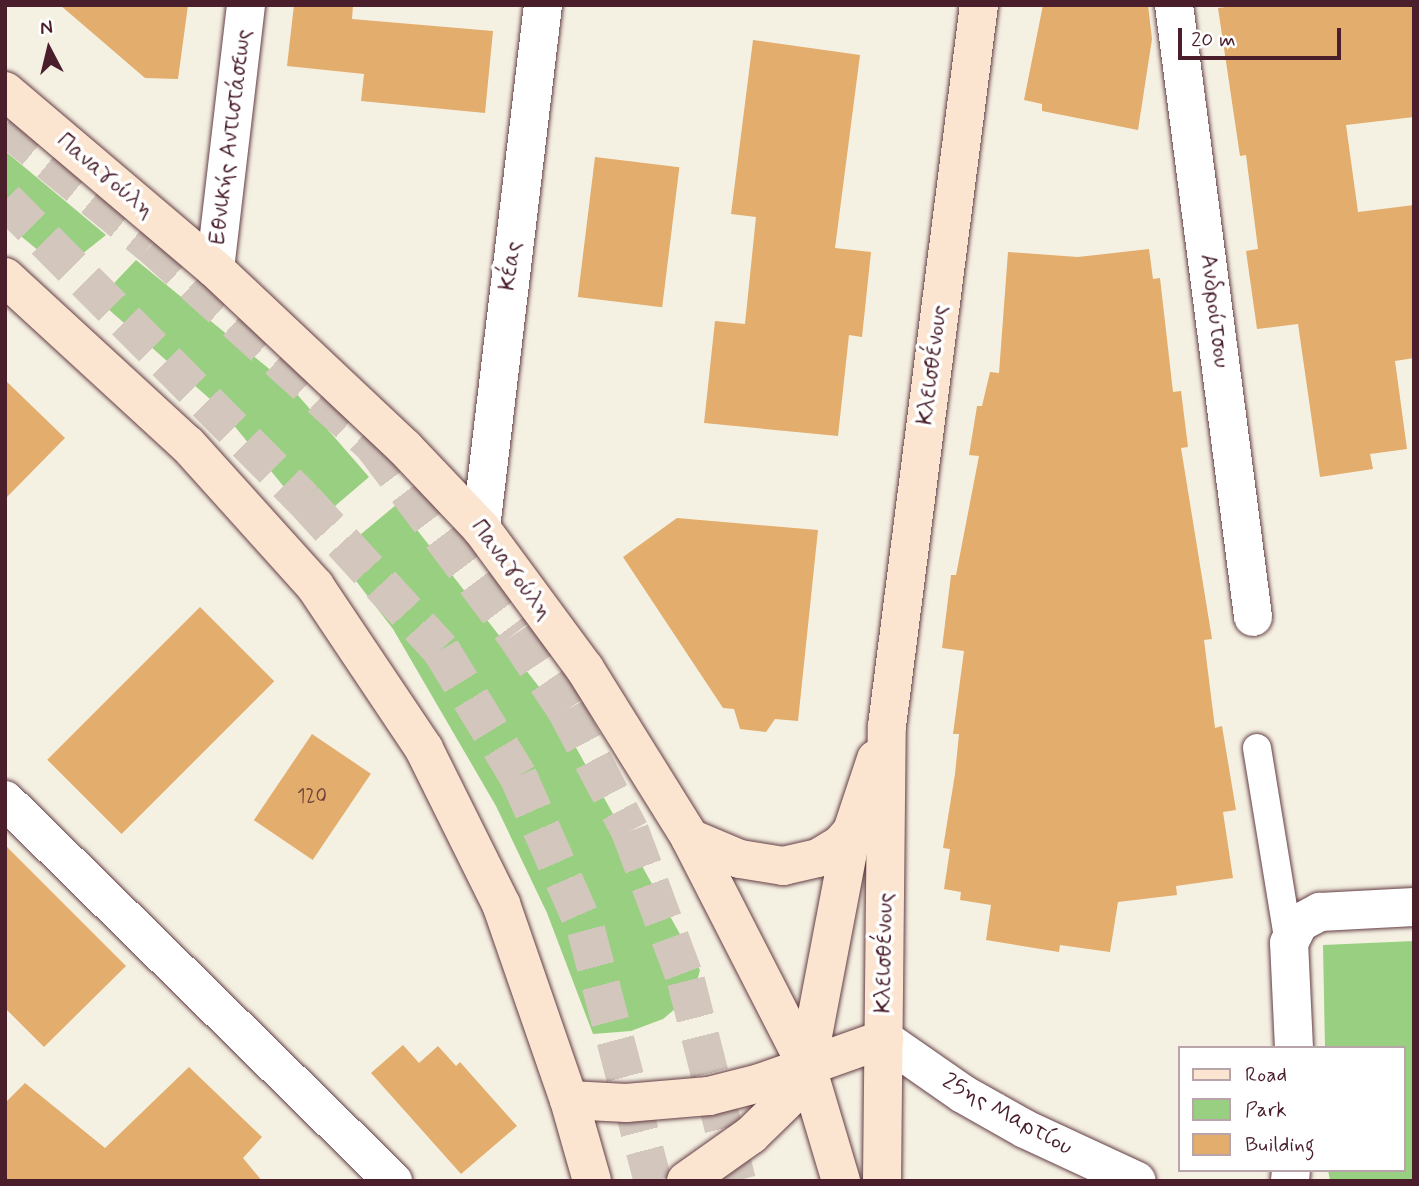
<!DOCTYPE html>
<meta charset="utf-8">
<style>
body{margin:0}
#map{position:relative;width:1419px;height:1186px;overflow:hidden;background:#f5f1e2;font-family:Mynerve,sans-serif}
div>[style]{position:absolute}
.green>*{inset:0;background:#98cf81}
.building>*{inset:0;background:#e2ad6d;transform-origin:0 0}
.highway-tunnel>*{height:38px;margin-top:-19px;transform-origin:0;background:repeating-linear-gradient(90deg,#d3c7bd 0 38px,transparent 0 57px)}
.roads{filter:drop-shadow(0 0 2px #643e46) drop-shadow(0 0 2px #643e46)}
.lane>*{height:28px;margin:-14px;padding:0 14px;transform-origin:14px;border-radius:14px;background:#fff}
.street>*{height:38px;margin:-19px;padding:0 19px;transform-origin:19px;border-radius:19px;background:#fff}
.secondary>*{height:38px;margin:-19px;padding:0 19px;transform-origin:19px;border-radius:19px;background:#fce5d0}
span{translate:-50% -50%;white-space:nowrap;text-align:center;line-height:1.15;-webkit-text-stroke:7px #fff;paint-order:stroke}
.number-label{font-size:19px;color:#70423c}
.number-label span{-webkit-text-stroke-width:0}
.street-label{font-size:23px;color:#4a1f2b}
.frame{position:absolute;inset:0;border:7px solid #4a1f2b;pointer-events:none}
.legend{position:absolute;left:1178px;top:1046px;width:228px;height:126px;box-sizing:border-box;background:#fff;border:2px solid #b7a5aa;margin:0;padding:9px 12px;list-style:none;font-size:21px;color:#4a1f2b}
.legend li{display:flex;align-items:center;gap:14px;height:35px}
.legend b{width:35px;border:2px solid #b7a5aa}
.north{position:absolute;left:14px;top:14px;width:70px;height:70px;-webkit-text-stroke:5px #fff;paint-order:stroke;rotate:353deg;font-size:19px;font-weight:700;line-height:28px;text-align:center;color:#4a1f2b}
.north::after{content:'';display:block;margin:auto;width:24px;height:32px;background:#4a1f2b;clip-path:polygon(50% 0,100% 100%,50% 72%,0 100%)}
.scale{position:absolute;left:1178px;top:28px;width:163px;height:32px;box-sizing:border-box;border:4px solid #4a1f2b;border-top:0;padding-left:9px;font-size:21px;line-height:24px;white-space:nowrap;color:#4a1f2b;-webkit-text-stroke:5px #fff;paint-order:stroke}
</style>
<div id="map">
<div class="green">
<i style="clip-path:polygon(5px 151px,106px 235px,62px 270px,5px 223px)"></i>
<i style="clip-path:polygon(136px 260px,289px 385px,369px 477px,314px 524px,219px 407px,98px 300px)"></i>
<i style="clip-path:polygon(397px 504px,550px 701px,700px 970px,694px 993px,663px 1019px,631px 1031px,593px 1034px,547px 913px,496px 806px,393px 629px,336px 555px)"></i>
<i style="clip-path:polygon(1414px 941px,1414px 1181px,1330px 1181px,1328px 1170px,1403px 1170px,1403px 1048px,1325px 1048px,1323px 945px)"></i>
</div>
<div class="building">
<i style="clip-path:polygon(60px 5px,188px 5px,178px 79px,145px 78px)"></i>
<i style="clip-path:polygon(294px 5px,353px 5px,352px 19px,493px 31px,485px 113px,361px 101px,364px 74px,287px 66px)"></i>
<i style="clip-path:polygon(1043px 5px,1148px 5px,1152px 39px,1138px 130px,1042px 111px,1042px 104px,1024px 100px)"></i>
<i style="clip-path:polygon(1241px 5px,1414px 5px,1414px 117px,1346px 125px,1358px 212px,1414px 205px,1414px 358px,1395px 361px,1407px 449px,1370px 454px,1373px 469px,1320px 477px,1298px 324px,1257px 329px,1246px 251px,1258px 249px,1246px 155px,1240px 156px,1218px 8px)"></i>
<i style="clip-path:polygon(753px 40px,860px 55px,835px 248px,871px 252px,862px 337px,849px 335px,838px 436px,704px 423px,715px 321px,745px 324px,756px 217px,731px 214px)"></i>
<i style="left:595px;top:157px;width:85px;height:141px;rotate:7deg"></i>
<i style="clip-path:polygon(1149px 249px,1153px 279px,1160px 278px,1173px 392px,1181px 391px,1188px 447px,1181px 448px,1212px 639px,1204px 640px,1215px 728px,1222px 726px,1236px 810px,1223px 812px,1233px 878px,1176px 886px,1177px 895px,1118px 902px,1110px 952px,1060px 945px,1059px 952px,986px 940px,991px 905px,960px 900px,961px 892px,944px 889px,950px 849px,943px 848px,955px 774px,959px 734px,953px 734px,964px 651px,942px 648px,951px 575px,956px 575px,979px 456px,969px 455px,977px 406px,982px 406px,990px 372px,999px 373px,1008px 252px,1078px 257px)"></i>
<i style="clip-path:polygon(5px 380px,65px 438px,5px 499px)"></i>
<i style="clip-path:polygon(677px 518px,818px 530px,798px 721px,775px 719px,766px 732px,740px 729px,734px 709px,723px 708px,623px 557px)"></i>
<i style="left:200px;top:607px;width:105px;height:216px;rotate:45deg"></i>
<i style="left:312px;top:734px;width:71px;height:104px;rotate:34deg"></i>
<i style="clip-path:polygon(5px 845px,126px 966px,44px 1047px,5px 1008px)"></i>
<i style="clip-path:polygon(403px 1045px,419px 1063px,438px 1046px,456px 1066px,460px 1062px,517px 1126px,461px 1174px,371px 1073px)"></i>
<i style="clip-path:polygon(189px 1067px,262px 1137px,243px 1158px,262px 1181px,5px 1181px,5px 1103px,25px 1083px,105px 1148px)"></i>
</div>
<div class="highway-tunnel">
<i style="left:5px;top:126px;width:188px;rotate:39.2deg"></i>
<i style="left:151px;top:245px;width:299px;rotate:42deg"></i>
<i style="left:373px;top:445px;width:236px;rotate:53.1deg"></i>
<i style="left:515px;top:634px;width:92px;rotate:56.1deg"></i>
<i style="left:566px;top:710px;width:137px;rotate:62.1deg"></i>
<i style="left:630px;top:831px;width:160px;rotate:69.5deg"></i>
<i style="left:686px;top:981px;width:206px;rotate:75.7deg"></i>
<i style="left:5px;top:200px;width:424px;rotate:45.1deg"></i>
<i style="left:304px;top:500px;width:203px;rotate:47.6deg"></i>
<i style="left:441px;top:650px;width:148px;rotate:58.6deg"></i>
<i style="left:518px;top:776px;width:168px;rotate:66.2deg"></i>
<i style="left:586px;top:930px;width:260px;rotate:75.1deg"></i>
</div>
<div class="roads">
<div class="lane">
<i style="left:1257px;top:748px;width:198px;rotate:80.7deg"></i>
</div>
<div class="street">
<i style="left:1174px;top:5px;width:617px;rotate:82.64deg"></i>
<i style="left:215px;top:269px;width:266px;rotate:-83.3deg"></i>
<i style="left:481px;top:528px;width:527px;rotate:-83.24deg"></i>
<i style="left:5px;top:800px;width:544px;rotate:44.48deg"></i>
<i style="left:884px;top:1039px;width:96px;rotate:34.8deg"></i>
<i style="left:963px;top:1094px;width:71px;rotate:29.4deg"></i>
<i style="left:1025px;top:1129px;width:123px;rotate:24.9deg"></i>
<i style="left:1294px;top:1048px;width:105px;rotate:-92.7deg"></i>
<i style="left:1289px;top:943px;width:22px;rotate:-63deg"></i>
<i style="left:1299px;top:923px;width:24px;rotate:-28deg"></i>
<i style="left:1320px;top:912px;width:94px;rotate:-3deg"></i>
<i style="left:1290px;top:1181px;width:11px;rotate:-85deg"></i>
</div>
<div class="secondary">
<i style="left:5px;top:91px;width:275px;rotate:40.3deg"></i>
<i style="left:215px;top:269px;width:261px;rotate:43.3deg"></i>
<i style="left:405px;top:448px;width:110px;rotate:46.5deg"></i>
<i style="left:481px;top:528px;width:175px;rotate:53.6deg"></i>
<i style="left:585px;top:669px;width:199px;rotate:58.1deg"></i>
<i style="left:690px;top:838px;width:257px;rotate:62.9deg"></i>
<i style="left:807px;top:1067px;width:119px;rotate:73.4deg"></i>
<i style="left:5px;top:277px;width:248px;rotate:42.6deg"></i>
<i style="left:188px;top:445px;width:190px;rotate:48deg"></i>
<i style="left:315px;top:586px;width:196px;rotate:56.2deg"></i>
<i style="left:424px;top:749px;width:173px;rotate:63.6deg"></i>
<i style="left:501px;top:904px;width:207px;rotate:70.9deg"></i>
<i style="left:569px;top:1100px;width:84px;rotate:74.1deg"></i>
<i style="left:690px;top:838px;width:54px;rotate:22.8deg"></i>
<i style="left:740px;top:859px;width:44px;rotate:9.2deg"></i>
<i style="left:783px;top:866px;width:36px;rotate:-13deg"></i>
<i style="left:818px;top:858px;width:26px;rotate:-31deg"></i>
<i style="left:840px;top:845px;width:18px;rotate:-49deg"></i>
<i style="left:569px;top:1100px;width:57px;rotate:3deg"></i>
<i style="left:626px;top:1103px;width:83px;rotate:-4.8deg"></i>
<i style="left:709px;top:1096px;width:53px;rotate:-14.3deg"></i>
<i style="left:760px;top:1083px;width:132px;rotate:-19.5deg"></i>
<i style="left:686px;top:1181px;width:80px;rotate:-35.3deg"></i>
<i style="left:751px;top:1135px;width:57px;rotate:-44.3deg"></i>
<i style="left:792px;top:1095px;width:32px;rotate:-62deg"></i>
<i style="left:807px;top:1067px;width:240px;rotate:-79.2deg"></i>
<i style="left:852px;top:831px;width:76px;rotate:-71.6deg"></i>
<i style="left:882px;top:1181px;width:455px;rotate:-89.4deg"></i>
<i style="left:887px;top:726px;width:727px;rotate:-82.73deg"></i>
</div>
</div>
<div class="number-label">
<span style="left:312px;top:797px">120</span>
</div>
<div class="street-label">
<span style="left:231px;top:137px;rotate:-83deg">Εθνικής Αντιστάσεως</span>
<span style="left:105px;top:176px;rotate:40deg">Παναγούλη</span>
<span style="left:511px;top:266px;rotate:-83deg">Κέας</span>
<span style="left:1214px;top:311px;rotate:83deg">Ανδρούτσου</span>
<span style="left:933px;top:365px;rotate:-83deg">Κλεισθένους</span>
<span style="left:511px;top:570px;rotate:53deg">Παναγούλη</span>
<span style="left:885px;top:953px;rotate:-89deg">Κλεισθένους</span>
<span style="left:1007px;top:1115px;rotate:29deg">25ης Μαρτίου</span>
</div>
<div class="frame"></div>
<ul class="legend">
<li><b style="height:9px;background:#fce5d0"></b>Road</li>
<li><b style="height:19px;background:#98cf81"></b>Park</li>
<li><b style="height:19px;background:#e2ad6d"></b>Building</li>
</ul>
<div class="north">N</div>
<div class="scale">20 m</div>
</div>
